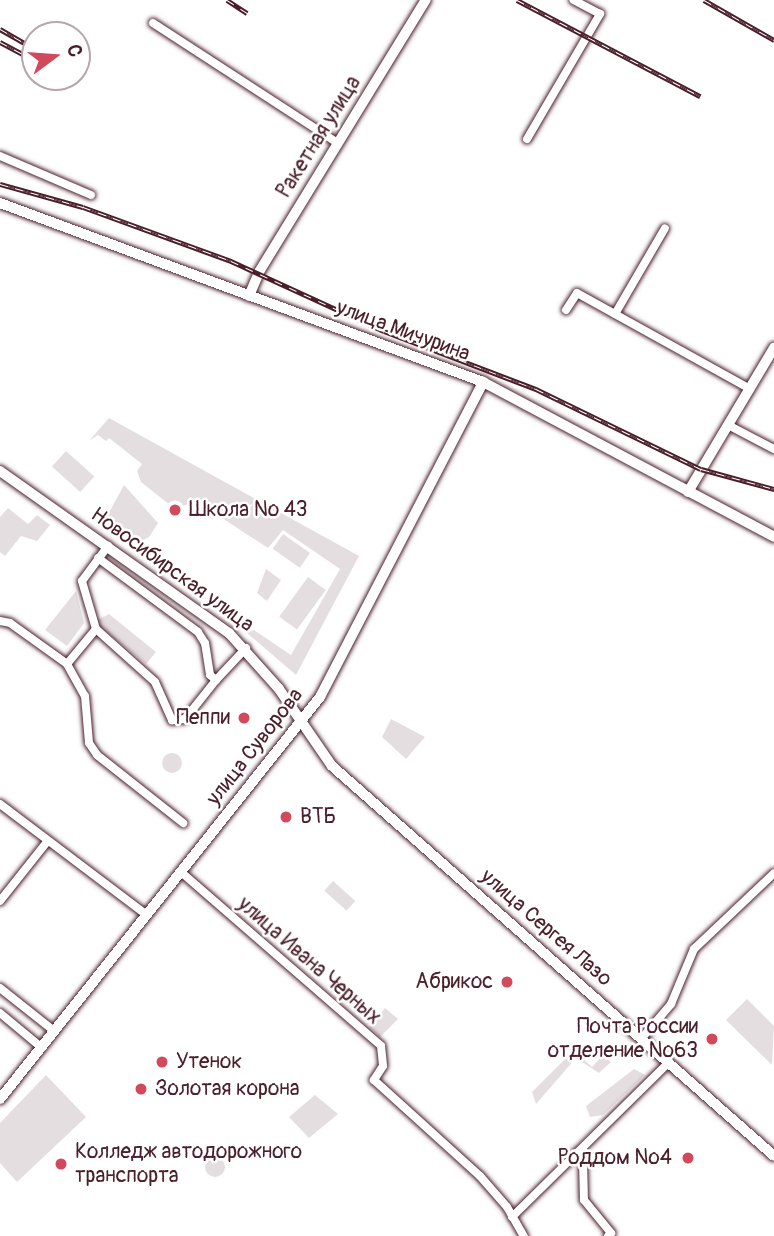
<!DOCTYPE html>
<meta charset="utf-8">
<style>
body{margin:0}
#map{position:relative;width:774px;height:1236px;overflow:hidden;background:#fff;font-family:Pangolin,sans-serif}
div>[style]{position:absolute}
.green>*{inset:0;background:#e5dee0;transform-origin:0 0}
.round{border-radius:50%}
.roads{filter:drop-shadow(0 0 2px #4a1f2b) drop-shadow(0 0 2px #4a1f2b)}
.minor>*{height:8px;margin:-4px;padding:0 4px;transform-origin:4px;border-radius:4px;background:#fff}
.tertiary>*{height:10px;margin:-5px;padding:0 5px;transform-origin:5px;border-radius:5px;background:#fff}
.secondary>*{height:10px;margin:-5px;padding:0 5px;transform-origin:5px;border-radius:5px;background:#fff}
.rail>*{height:5px;margin-top:-2.5px;transform-origin:0;background:repeating-linear-gradient(90deg,#fff 0 8px,#4a1f2b 0 16px);box-sizing:border-box;border-block:2px solid #4a1f2b}
.dots>*{width:19px;height:19px;translate:-50% -50%;box-sizing:border-box;border:4px solid #fff;border-radius:50%}
span{translate:-50% -50%;white-space:nowrap;text-align:center;line-height:1.15;-webkit-text-stroke:5px #fff;paint-order:stroke}
.street-label{font-size:21px;color:#4a1f2b}
.poi-label{font-size:21px;color:#4a1f2b}
.left{translate:0 -50%;text-align:left}
.right{translate:-100% -50%;text-align:right}
.north{position:absolute;left:21px;top:21px;width:70px;height:70px;box-sizing:border-box;background:#fff;border:2px solid #b7a5aa;border-radius:50%;rotate:74deg;font-size:19px;font-weight:700;line-height:28px;text-align:center;color:#4a1f2b}
.north::after{content:'';display:block;margin:auto;width:24px;height:32px;background:#d1495b;clip-path:polygon(50% 0,100% 100%,50% 72%,0 100%)}
</style>
<div id="map">
<div class="green">
<i style="clip-path:polygon(109px 418px,359px 556px,296px 675px,247px 633px,254px 630px,291px 655px,340px 569px,283px 530px,268px 548px,196px 501px,175px 509px,141px 482px,137px 471px,142px 464px,109px 438px,106px 441px,98px 435px,89px 441px)"></i>
<i style="left:66px;top:451px;width:38px;height:21px;rotate:42deg"></i>
<i style="clip-path:polygon(124px 485px,158px 523px,149px 537px,140px 542px,106px 518px)"></i>
<i style="clip-path:polygon(8px 508px,28px 524px,37px 515px,50px 525px,37px 541px,21px 536px,5px 556px,0 552px,0 517px)"></i>
<i style="left:283px;top:534px;width:33px;height:18px;rotate:35deg"></i>
<i style="clip-path:polygon(266px 569px,281px 580px,267px 601px,257px 593px)"></i>
<i style="left:308px;top:577px;width:22px;height:49px;rotate:36deg"></i>
<i style="clip-path:polygon(76px 591px,84px 623px,67px 646px,45px 630px)"></i>
<i style="clip-path:polygon(109px 614px,156px 652px,146px 664px,98px 625px,96px 621px)"></i>
<i style="clip-path:polygon(391px 719px,425px 737px,406px 759px,382px 737px)"></i>
<i class="round" style="left:162px;top:753px;width:20px;height:20px"></i>
<i style="left:333px;top:881px;width:30px;height:13px;rotate:42deg"></i>
<i style="clip-path:polygon(747px 999px,774px 1026px,772px 1065px,726px 1020px)"></i>
<i style="clip-path:polygon(385px 1008px,398px 1019px,380px 1037px,369px 1027px)"></i>
<i style="clip-path:polygon(574px 1050px,592px 1067px,603px 1055px,611px 1062px,599px 1073px,576px 1058px,536px 1104px,532px 1092px)"></i>
<i style="clip-path:polygon(634px 1069px,645px 1075px,603px 1115px,590px 1117px,586px 1106px)"></i>
<i style="clip-path:polygon(46px 1075px,86px 1117px,17px 1182px,0 1163px,0 1123px)"></i>
<i style="clip-path:polygon(315px 1095px,338px 1114px,309px 1138px,289px 1117px)"></i>
<i class="round" style="left:205px;top:1157px;width:20px;height:20px"></i>
</div>
<div class="roads">
<div class="minor">
<i style="left:153px;top:23px;width:221px;rotate:33deg"></i>
<i style="left:527px;top:139px;width:145px;rotate:-59.7deg"></i>
<i style="left:600px;top:14px;width:30px;rotate:-152deg"></i>
<i style="left:0;top:156px;width:99px;rotate:23.2deg"></i>
<i style="left:566px;top:310px;width:20px;rotate:-57deg"></i>
<i style="left:577px;top:293px;width:198px;rotate:29deg"></i>
<i style="left:615px;top:314px;width:99px;rotate:-59.8deg"></i>
<i style="left:728px;top:425px;width:52px;rotate:27.6deg"></i>
<i style="left:98px;top:558px;width:124px;rotate:36.5deg"></i>
<i style="left:198px;top:632px;width:13px;rotate:58deg"></i>
<i style="left:205px;top:643px;width:32px;rotate:81deg"></i>
<i style="left:210px;top:675px;width:8px;rotate:40deg"></i>
<i style="left:216px;top:680px;width:44px;rotate:-46.8deg"></i>
<i style="left:0;top:621px;width:10px;rotate:11deg"></i>
<i style="left:10px;top:623px;width:70px;rotate:35.7deg"></i>
<i style="left:67px;top:664px;width:37px;rotate:61deg"></i>
<i style="left:85px;top:696px;width:47px;rotate:85.1deg"></i>
<i style="left:89px;top:743px;width:14px;rotate:56deg"></i>
<i style="left:97px;top:755px;width:110px;rotate:38.3deg"></i>
<i style="left:96px;top:629px;width:79px;rotate:41.9deg"></i>
<i style="left:155px;top:682px;width:42px;rotate:65.9deg"></i>
<i style="left:172px;top:720px;width:13px;rotate:-4deg"></i>
<i style="left:185px;top:719px;width:50px;rotate:-51.5deg"></i>
<i style="left:67px;top:664px;width:45px;rotate:-50.4deg"></i>
<i style="left:96px;top:629px;width:50px;rotate:-106.3deg"></i>
<i style="left:82px;top:581px;width:44px;rotate:-53.4deg"></i>
<i style="left:0;top:804px;width:184px;rotate:37.1deg"></i>
<i style="left:181px;top:872px;width:265px;rotate:41deg"></i>
<i style="left:381px;top:1046px;width:20px;rotate:84deg"></i>
<i style="left:383px;top:1066px;width:17px;rotate:123deg"></i>
<i style="left:374px;top:1080px;width:143px;rotate:42.2deg"></i>
<i style="left:480px;top:1176px;width:41px;rotate:48.9deg"></i>
<i style="left:507px;top:1207px;width:34px;rotate:60deg"></i>
<i style="left:0;top:901px;width:75px;rotate:-51.5deg"></i>
<i style="left:0;top:988px;width:69px;rotate:38.5deg"></i>
<i style="left:0;top:1013px;width:53px;rotate:39.7deg"></i>
<i style="left:642px;top:1038px;width:45px;rotate:-49.5deg"></i>
<i style="left:671px;top:1004px;width:60px;rotate:-67.3deg"></i>
<i style="left:694px;top:949px;width:110px;rotate:-43.5deg"></i>
<i style="left:576px;top:1153px;width:10px;rotate:45deg"></i>
<i style="left:583px;top:1160px;width:40px;rotate:88.6deg"></i>
<i style="left:584px;top:1200px;width:43px;rotate:50.7deg"></i>
<i style="left:611px;top:1233px;width:4px;rotate:135deg"></i>
<i style="left:512px;top:1217px;width:221px;rotate:-44.6deg"></i>
</div>
<div class="tertiary">
<i style="left:249px;top:296px;width:26px;rotate:-67deg"></i>
<i style="left:259px;top:272px;width:319px;rotate:-58.5deg"></i>
<i style="left:0;top:471px;width:281px;rotate:35.3deg"></i>
<i style="left:229px;top:633px;width:75px;rotate:48.2deg"></i>
<i style="left:279px;top:689px;width:93px;rotate:55.5deg"></i>
<i style="left:332px;top:766px;width:589px;rotate:41.42deg"></i>
<i style="left:688px;top:492px;width:168px;rotate:-59.2deg"></i>
<i style="left:0;top:1099px;width:514px;rotate:-51.48deg"></i>
<i style="left:320px;top:697px;width:355px;rotate:-62.6deg"></i>
</div>
<div class="secondary">
<i style="left:0;top:203px;width:515px;rotate:20.33deg"></i>
<i style="left:483px;top:382px;width:330px;rotate:28deg"></i>
</div>
</div>
<div class="rail">
<i style="left:227px;top:0;width:24px;rotate:33deg"></i>
<i style="left:517px;top:0;width:207px;rotate:27.7deg"></i>
<i style="left:704px;top:0;width:81px;rotate:29.7deg"></i>
<i style="left:0;top:29px;width:40px;rotate:29.7deg"></i>
<i style="left:0;top:42px;width:40px;rotate:28deg"></i>
<i style="left:0;top:184px;width:86px;rotate:15.5deg"></i>
<i style="left:83px;top:207px;width:158px;rotate:20deg"></i>
<i style="left:231px;top:261px;width:168px;rotate:24.6deg"></i>
<i style="left:384px;top:331px;width:163px;rotate:20.9deg"></i>
<i style="left:536px;top:389px;width:183px;rotate:25.9deg"></i>
<i style="left:701px;top:469px;width:76px;rotate:15.3deg"></i>
</div>
<div class="dots">
<i style="left:175px;top:510px;background:#d1495b"></i>
<i style="left:244px;top:718px;background:#d1495b"></i>
<i style="left:286px;top:817px;background:#d1495b"></i>
<i style="left:507px;top:982px;background:#d1495b"></i>
<i style="left:712px;top:1039px;background:#d1495b"></i>
<i style="left:162px;top:1062px;background:#d1495b"></i>
<i style="left:141px;top:1089px;background:#d1495b"></i>
<i style="left:688px;top:1158px;background:#d1495b"></i>
<i style="left:61px;top:1164px;background:#d1495b"></i>
</div>
<div class="street-label">
<span style="left:319px;top:137px;rotate:-58deg">Ракетная улица</span>
<span style="left:403px;top:331px;rotate:20deg">улица Мичурина</span>
<span style="left:172px;top:570px;rotate:36deg">Новосибирская улица</span>
<span style="left:255px;top:747px;rotate:-52deg">улица Суворова</span>
<span style="left:546px;top:928px;rotate:41deg">улица Сергея Лазо</span>
<span style="left:309px;top:961px;rotate:41deg">улица Ивана Черных</span>
</div>
<div class="poi-label">
<span class="left" style="left:189px;top:510px">Школа № 43</span>
<span class="right" style="left:230px;top:718px">Пеппи</span>
<span class="left" style="left:300px;top:817px">ВТБ</span>
<span class="right" style="left:493px;top:982px">Абрикос</span>
<span class="right" style="left:698px;top:1039px">Почта России<br>отделение №63</span>
<span class="left" style="left:176px;top:1062px">Утенок</span>
<span class="left" style="left:155px;top:1089px">Золотая корона</span>
<span class="left" style="left:75px;top:1164px">Колледж автодорожного<br>транспорта</span>
<span class="right" style="left:672px;top:1158px">Роддом №4</span>
</div>
<div class="north">С</div>
</div>
